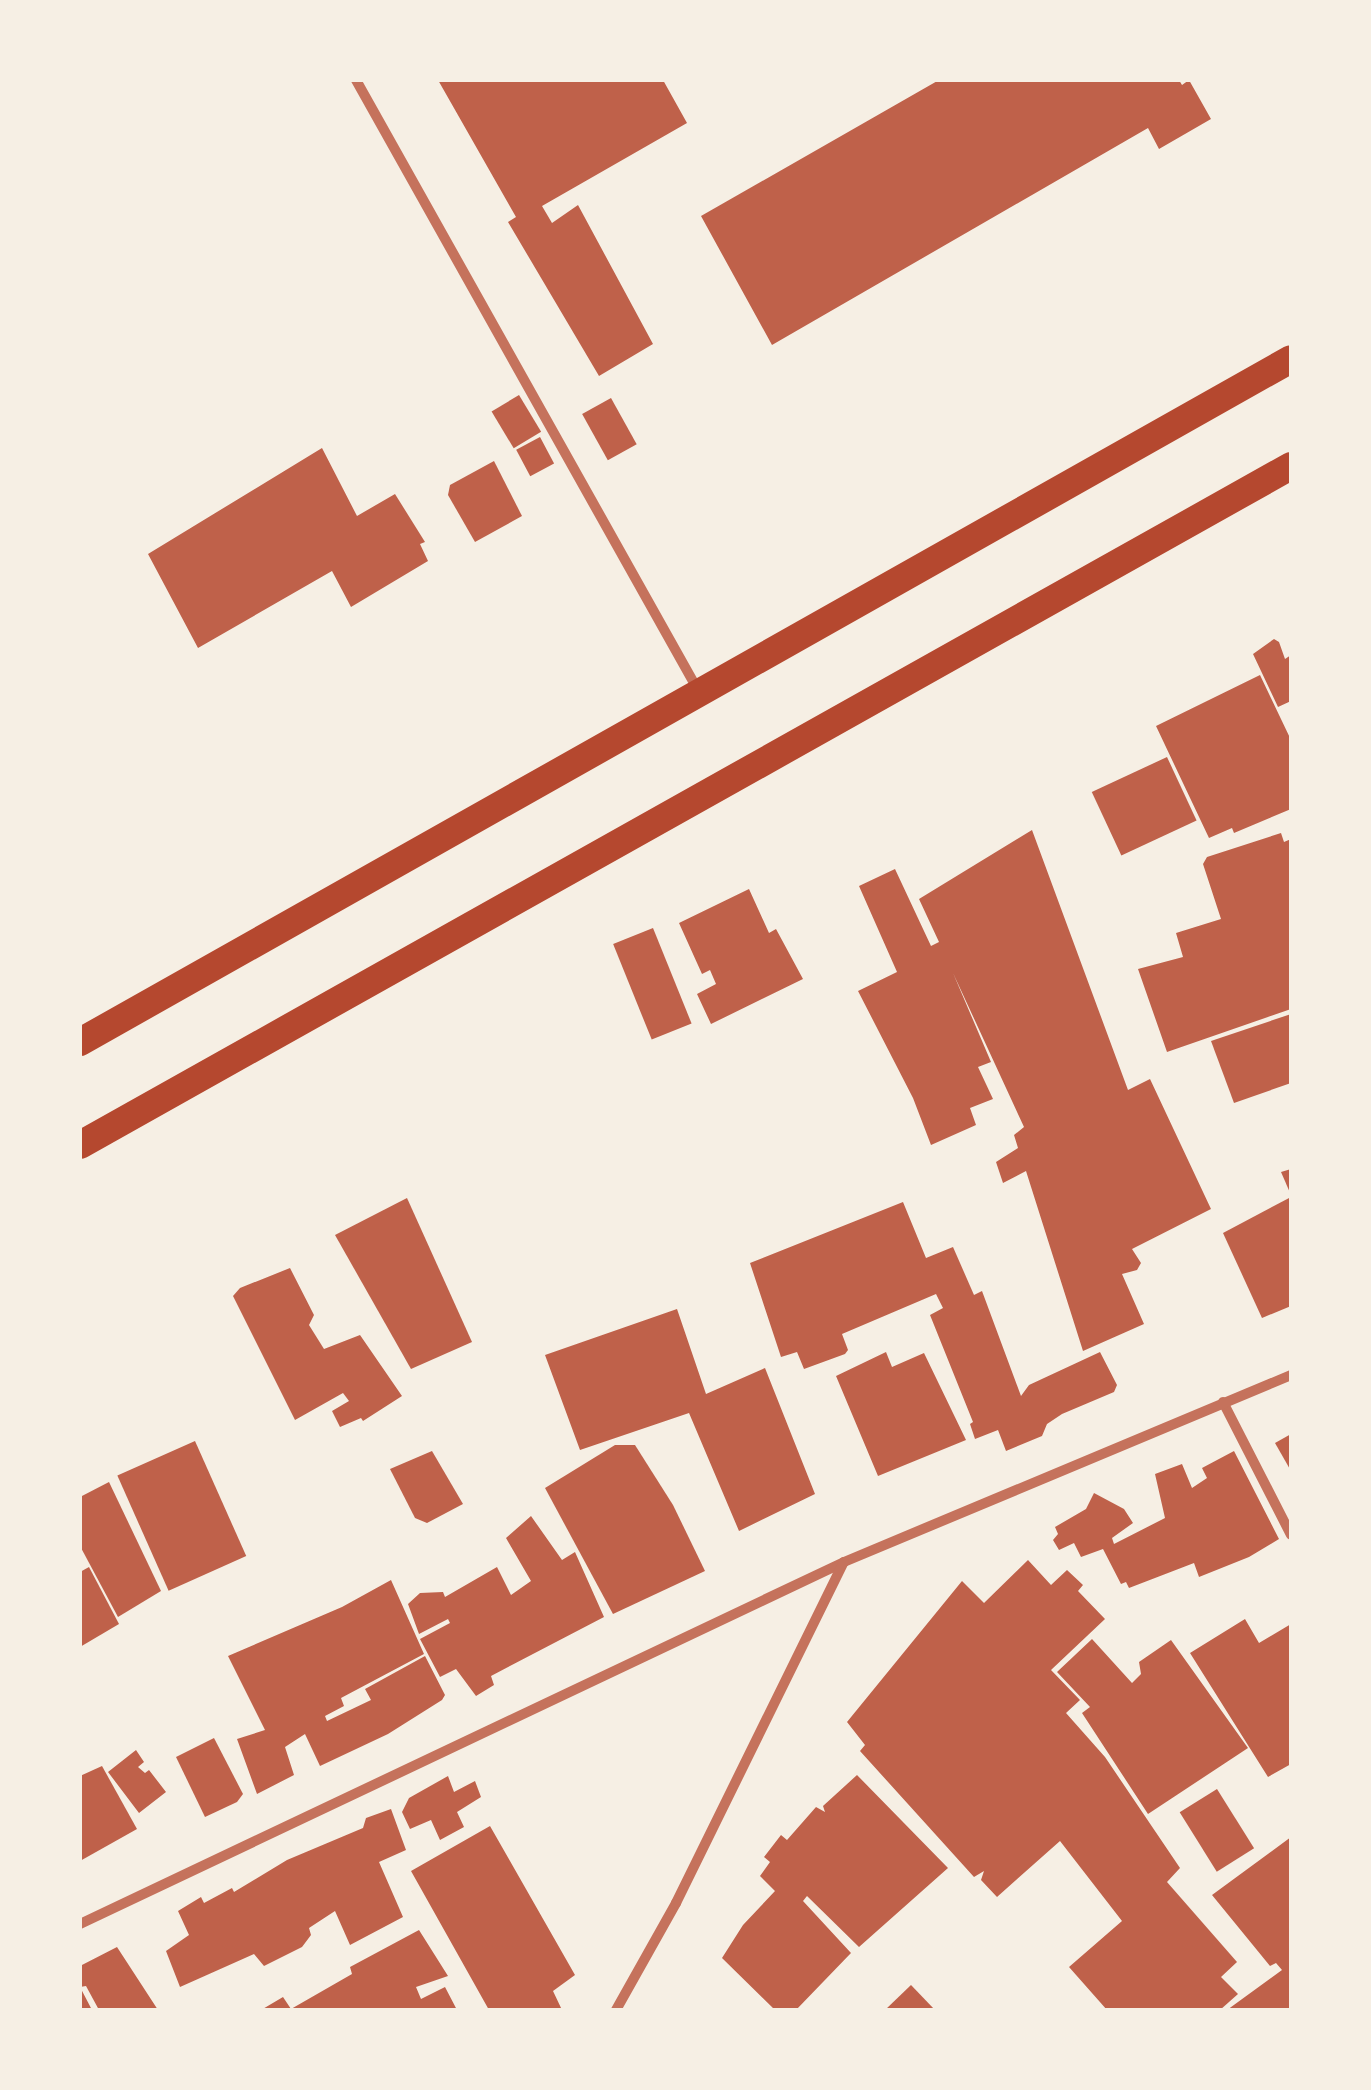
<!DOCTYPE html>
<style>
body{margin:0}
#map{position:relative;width:1371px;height:2090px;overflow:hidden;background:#f6efe4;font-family:Cabin,sans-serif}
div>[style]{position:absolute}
.building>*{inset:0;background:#bf614a;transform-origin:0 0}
.minor>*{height:10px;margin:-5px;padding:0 5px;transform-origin:5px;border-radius:5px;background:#c5725c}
.trunk>*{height:28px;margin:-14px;padding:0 14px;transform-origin:14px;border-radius:14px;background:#b5482f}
span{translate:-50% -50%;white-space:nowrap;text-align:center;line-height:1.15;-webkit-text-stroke:10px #f6efe4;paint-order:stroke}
.frame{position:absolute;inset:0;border:82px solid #f6efe4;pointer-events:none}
</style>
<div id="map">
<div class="building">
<i style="clip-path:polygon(438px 80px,663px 80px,687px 123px,542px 206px,552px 223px,578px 205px,653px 344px,599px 376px,508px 222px,516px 217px)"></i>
<i style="clip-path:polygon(939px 80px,1179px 80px,1182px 85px,1189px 80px,1211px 119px,1159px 149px,1148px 128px,772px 345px,701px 216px)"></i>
<i style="left:519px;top:395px;width:43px;height:32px;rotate:59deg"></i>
<i style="left:611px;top:398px;width:53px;height:33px;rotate:61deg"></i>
<i style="left:540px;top:437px;width:30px;height:27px;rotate:62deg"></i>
<i style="clip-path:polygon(322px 448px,357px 516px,395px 494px,425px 542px,420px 544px,428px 561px,351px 607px,332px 571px,198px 648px,148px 554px)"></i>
<i style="clip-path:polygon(494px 461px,522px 516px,475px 542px,448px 495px,450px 485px)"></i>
<i style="clip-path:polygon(1274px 639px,1279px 642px,1285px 659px,1291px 655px,1291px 701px,1278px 707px,1253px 654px)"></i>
<i style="clip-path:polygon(1260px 675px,1291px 740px,1291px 809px,1234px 833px,1232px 828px,1209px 838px,1156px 726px)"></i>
<i style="left:1167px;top:757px;width:70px;height:83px;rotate:65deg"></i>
<i style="clip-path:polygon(1032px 830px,1128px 1090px,1150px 1079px,1211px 1209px,1132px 1249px,1141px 1263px,1137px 1270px,1122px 1274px,1144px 1324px,1083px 1351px,1026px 1171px,1003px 1183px,996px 1162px,1018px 1148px,1014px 1135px,1024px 1127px,953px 973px,991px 1062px,978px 1067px,993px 1099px,970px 1108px,976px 1125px,931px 1145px,913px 1098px,858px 991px,897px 972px,859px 886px,895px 869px,931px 946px,939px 942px,919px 899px)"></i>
<i style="clip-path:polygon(1281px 833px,1284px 842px,1291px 839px,1291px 1009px,1167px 1052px,1138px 969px,1183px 957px,1176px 933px,1221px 919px,1203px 864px,1207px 857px)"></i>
<i style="clip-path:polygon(749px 889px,769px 933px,776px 929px,803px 979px,711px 1024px,697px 994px,716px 984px,710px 970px,702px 974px,679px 923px)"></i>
<i style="left:653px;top:928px;width:103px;height:43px;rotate:68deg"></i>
<i style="clip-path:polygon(1291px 1014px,1291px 1083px,1234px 1103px,1211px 1041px)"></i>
<i style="clip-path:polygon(1291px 1169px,1291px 1195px,1281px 1172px)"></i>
<i style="clip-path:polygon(1291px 1197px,1291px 1306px,1262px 1318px,1223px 1233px)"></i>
<i style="clip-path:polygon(407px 1198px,472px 1342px,411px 1369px,335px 1235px)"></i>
<i style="clip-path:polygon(903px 1202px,926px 1258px,953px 1247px,974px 1295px,982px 1291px,1021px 1396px,1029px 1385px,1100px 1352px,1117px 1385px,1114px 1392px,1062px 1414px,1047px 1424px,1042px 1436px,1006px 1451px,998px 1430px,975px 1439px,970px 1424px,973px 1422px,930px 1315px,943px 1308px,936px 1294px,842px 1334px,848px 1350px,845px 1354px,804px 1369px,797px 1352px,781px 1357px,750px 1263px)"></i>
<i style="clip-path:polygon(290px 1268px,314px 1315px,309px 1325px,324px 1349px,360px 1335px,402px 1396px,363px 1421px,361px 1418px,340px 1427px,332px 1411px,349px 1401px,343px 1393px,295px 1420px,233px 1296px,240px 1288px)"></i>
<i style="clip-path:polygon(677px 1309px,706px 1394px,765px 1368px,815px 1494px,739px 1531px,689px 1413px,580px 1450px,545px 1355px)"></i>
<i style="clip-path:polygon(886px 1352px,892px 1367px,924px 1353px,966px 1440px,878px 1476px,836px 1376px)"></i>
<i style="clip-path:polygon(1291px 1434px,1291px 1471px,1275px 1443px)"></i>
<i style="left:195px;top:1441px;width:126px;height:85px;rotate:66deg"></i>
<i style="clip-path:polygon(615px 1445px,635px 1445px,673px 1505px,705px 1571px,613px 1614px,545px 1488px)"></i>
<i style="clip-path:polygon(432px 1451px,463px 1504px,427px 1523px,415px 1518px,390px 1469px)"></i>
<i style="clip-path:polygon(1234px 1451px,1279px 1539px,1249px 1557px,1199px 1577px,1194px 1563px,1129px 1588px,1126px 1582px,1121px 1584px,1103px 1549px,1081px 1557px,1074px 1543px,1059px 1550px,1053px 1540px,1058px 1534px,1055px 1527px,1086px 1509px,1094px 1493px,1124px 1509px,1133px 1523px,1112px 1538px,1114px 1544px,1165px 1518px,1155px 1474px,1182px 1464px,1192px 1488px,1207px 1478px,1202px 1468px)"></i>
<i style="clip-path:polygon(109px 1482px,161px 1591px,118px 1617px,80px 1546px,80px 1497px)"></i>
<i style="clip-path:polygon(531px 1516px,562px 1560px,575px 1552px,604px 1617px,491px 1676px,494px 1685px,476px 1696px,456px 1669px,440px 1677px,420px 1639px,450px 1623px,448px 1619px,419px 1634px,408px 1604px,420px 1593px,443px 1592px,445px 1597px,497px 1567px,511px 1595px,531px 1581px,506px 1538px)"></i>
<i style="clip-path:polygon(1028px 1560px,1051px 1585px,1067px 1570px,1083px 1585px,1078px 1591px,1105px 1619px,1051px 1670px,1080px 1700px,1066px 1713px,1105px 1757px,1180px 1868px,1167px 1882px,1237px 1962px,1221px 1977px,1238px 1994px,1220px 2010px,1107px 2010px,1069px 1967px,1122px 1921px,1060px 1841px,997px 1897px,981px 1880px,984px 1871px,974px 1877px,860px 1751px,865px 1745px,847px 1722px,962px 1581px,984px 1603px)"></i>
<i style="clip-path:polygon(89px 1567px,119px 1624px,80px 1647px,80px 1572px)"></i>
<i style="clip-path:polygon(391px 1580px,424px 1654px,341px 1698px,344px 1706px,325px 1716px,327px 1721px,371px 1700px,365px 1689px,425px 1656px,445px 1695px,442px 1700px,388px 1734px,320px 1766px,305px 1734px,285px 1747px,294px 1775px,257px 1794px,237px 1739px,265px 1730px,228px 1656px,342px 1607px)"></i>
<i style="clip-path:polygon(1245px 1619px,1259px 1643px,1291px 1624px,1291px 1764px,1268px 1777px,1190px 1653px)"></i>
<i style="clip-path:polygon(1092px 1639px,1132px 1683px,1141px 1674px,1139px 1662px,1171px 1640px,1248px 1748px,1148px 1814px,1082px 1713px,1090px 1707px,1057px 1672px)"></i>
<i style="clip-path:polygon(214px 1738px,243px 1794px,237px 1802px,205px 1817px,176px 1757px)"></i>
<i style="clip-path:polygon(136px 1750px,144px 1762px,138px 1767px,145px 1773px,149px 1770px,166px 1792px,139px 1813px,108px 1772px)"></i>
<i style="clip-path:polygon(102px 1766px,137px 1829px,80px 1861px,80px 1776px)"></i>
<i style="clip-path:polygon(857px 1775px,948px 1868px,859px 1947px,807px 1896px,803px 1901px,851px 1953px,796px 2010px,775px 2010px,722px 1958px,743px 1925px,775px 1891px,760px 1876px,770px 1862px,764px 1857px,781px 1835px,787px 1840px,816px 1807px,825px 1812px,823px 1806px)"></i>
<i style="clip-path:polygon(448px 1776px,454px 1792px,475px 1781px,481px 1797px,457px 1812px,464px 1827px,440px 1840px,431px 1820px,410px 1829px,402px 1812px,409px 1798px)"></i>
<i style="left:1217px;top:1789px;width:70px;height:44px;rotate:58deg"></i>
<i style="clip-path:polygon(391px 1809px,406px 1850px,379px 1862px,403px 1917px,350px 1945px,335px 1911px,309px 1928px,311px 1935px,302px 1947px,264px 1966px,254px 1954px,180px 1987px,166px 1951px,189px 1935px,178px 1911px,201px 1897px,204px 1903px,232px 1888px,234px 1892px,287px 1860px,363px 1828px,366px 1818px)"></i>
<i style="clip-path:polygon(490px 1826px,575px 1975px,553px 1991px,562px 2010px,489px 2010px,411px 1871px)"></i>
<i style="clip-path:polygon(1291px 1837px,1291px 2010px,1227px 2010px,1282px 1970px,1276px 1963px,1270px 1966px,1212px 1895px)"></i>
<i style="clip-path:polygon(419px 1930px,448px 1976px,416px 1987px,421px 1999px,445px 1987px,457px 2010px,261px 2010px,283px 1997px,291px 2009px,352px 1974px,350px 1967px)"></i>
<i style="clip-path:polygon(117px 1947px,158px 2010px,99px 2010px,86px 1986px,80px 1987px,92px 2010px,80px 2010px,80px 1966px)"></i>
<i style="clip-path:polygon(911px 1985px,935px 2010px,885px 2010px)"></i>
</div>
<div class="minor">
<i style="left:356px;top:80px;width:702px;rotate:60.73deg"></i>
<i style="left:1223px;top:1402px;width:149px;rotate:62.9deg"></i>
<i style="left:80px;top:1924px;width:845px;rotate:-25.35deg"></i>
<i style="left:844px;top:1562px;width:485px;rotate:-22.7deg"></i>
<i style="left:616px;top:2010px;width:123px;rotate:-60.7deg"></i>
<i style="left:676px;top:1903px;width:380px;rotate:-63.8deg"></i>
</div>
<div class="trunk">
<i style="left:80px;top:1042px;width:1390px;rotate:-29.42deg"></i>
<i style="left:80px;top:1145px;width:1388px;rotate:-29.28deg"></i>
</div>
<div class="frame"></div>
</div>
